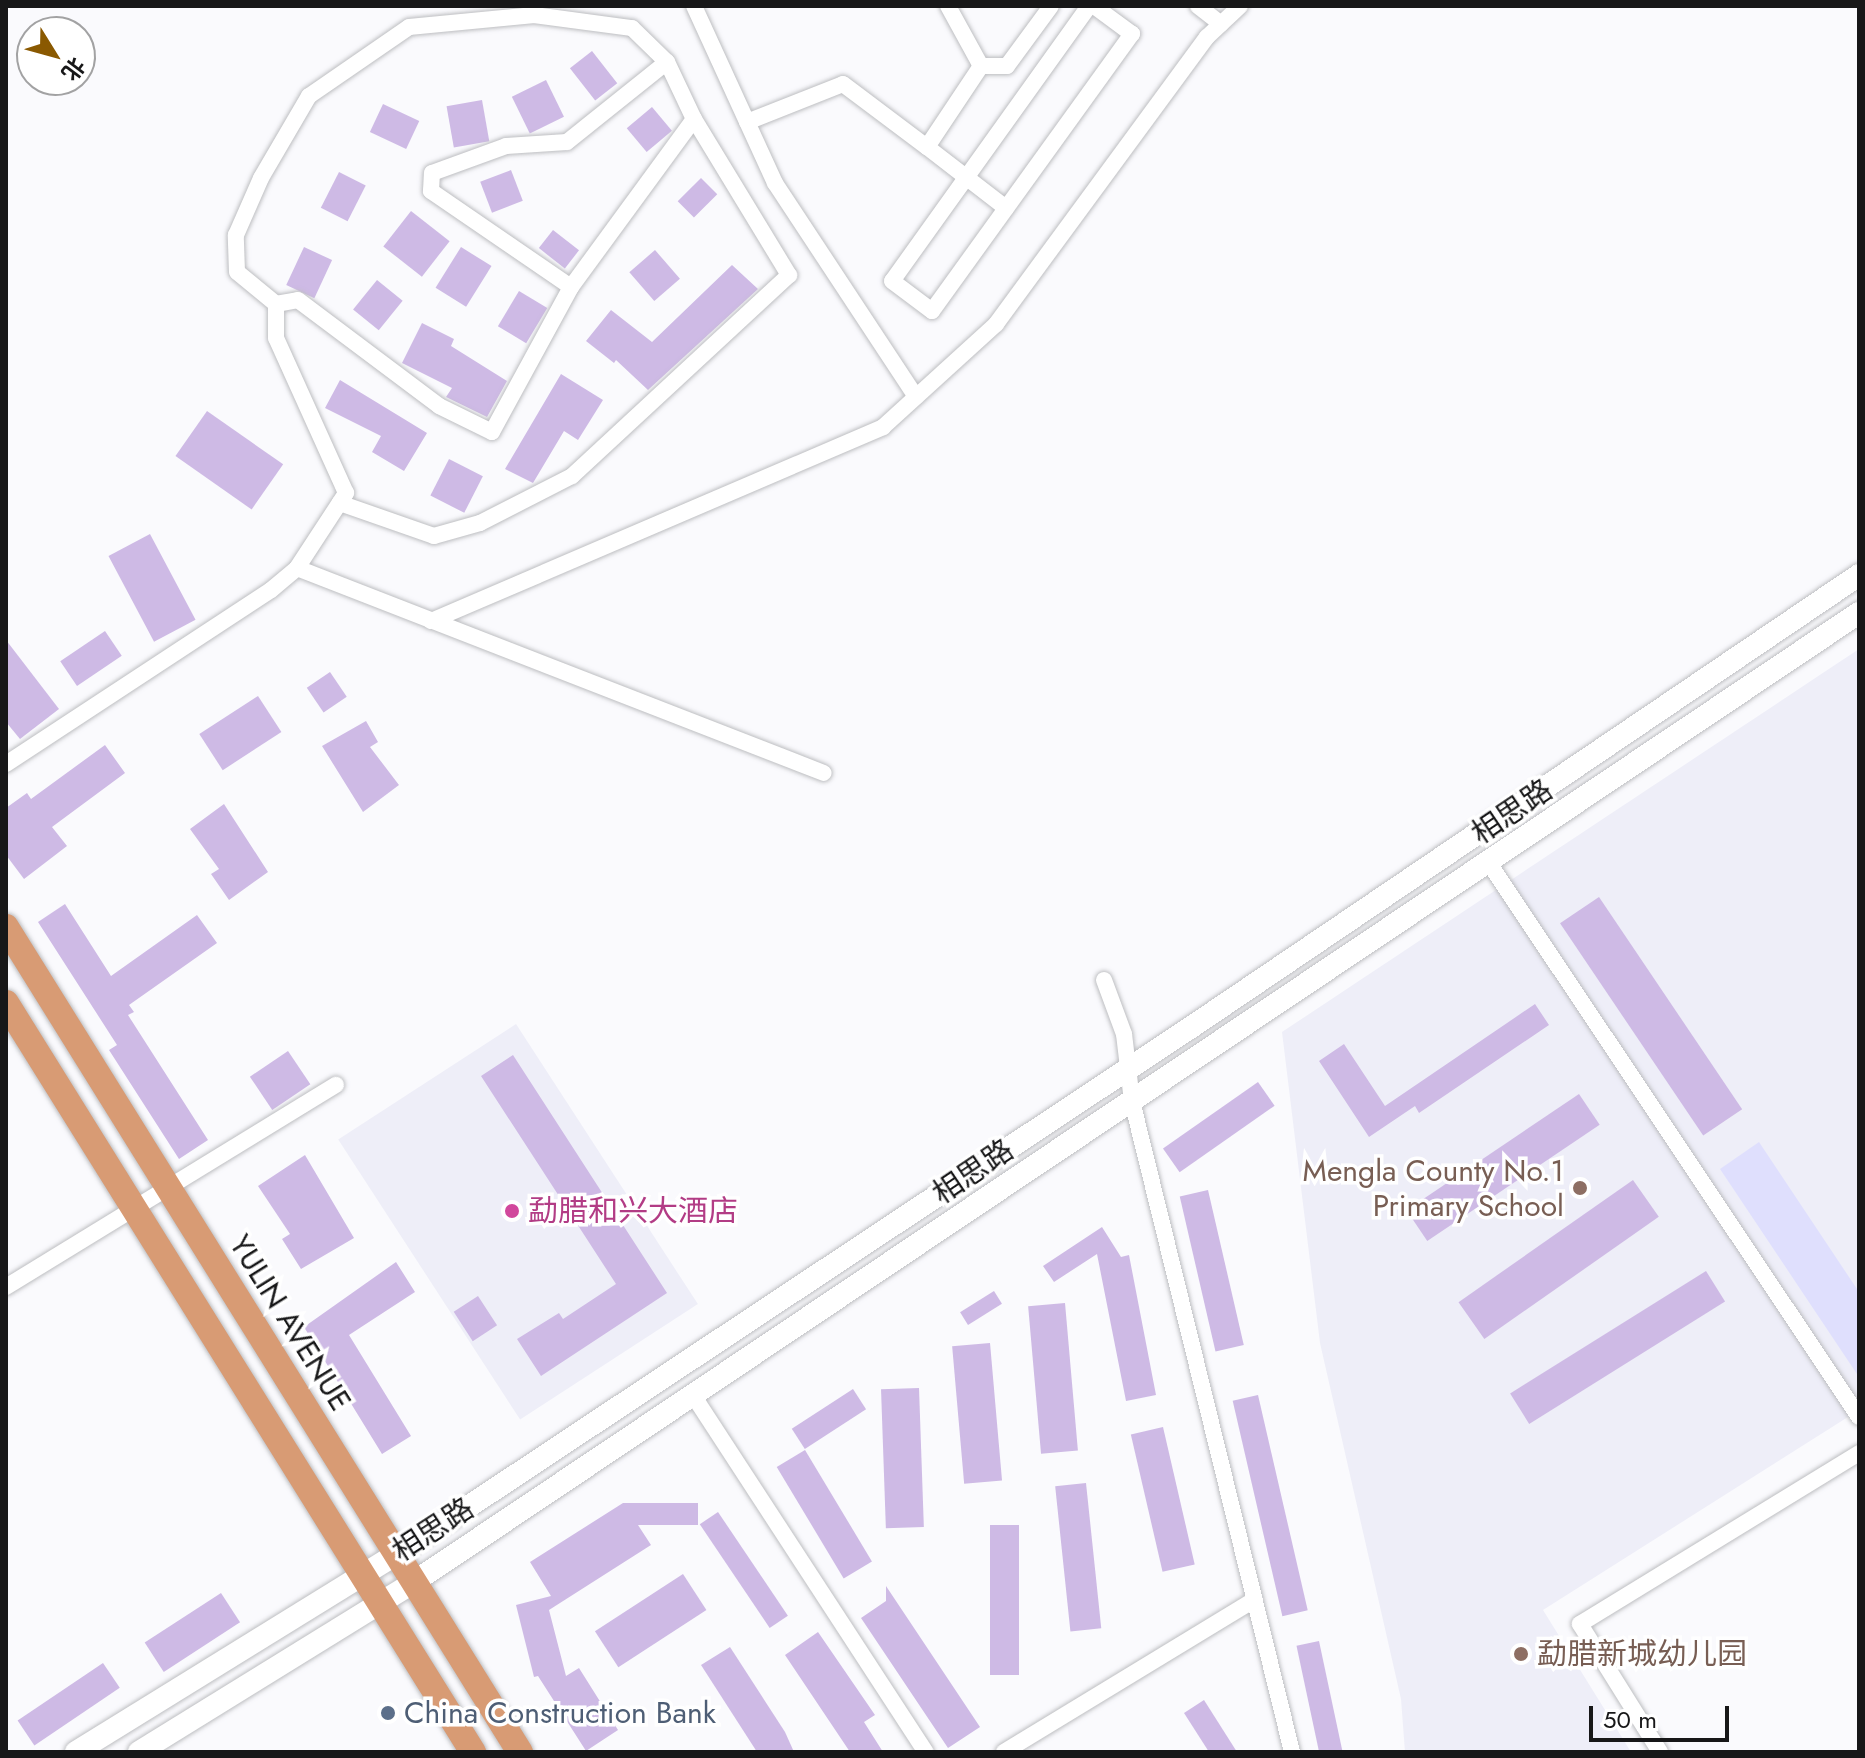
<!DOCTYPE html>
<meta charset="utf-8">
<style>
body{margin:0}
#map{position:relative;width:1865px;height:1758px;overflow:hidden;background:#fafafd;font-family:Jost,"Noto Sans SC",sans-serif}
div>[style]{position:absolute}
.built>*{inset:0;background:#eeeef8;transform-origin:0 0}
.green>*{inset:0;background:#dfdffd}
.building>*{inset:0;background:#cebae5;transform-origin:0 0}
.roads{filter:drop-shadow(0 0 2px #bdbec1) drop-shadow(0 0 2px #bdbec1)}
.minor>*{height:16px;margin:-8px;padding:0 8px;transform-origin:8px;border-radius:8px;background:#fff}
.secondary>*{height:22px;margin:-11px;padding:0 11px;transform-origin:11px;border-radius:11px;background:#fff}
.trunk>*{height:26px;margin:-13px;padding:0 13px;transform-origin:13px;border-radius:13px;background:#d89b74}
.dots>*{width:22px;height:22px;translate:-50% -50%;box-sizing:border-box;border:4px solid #fff;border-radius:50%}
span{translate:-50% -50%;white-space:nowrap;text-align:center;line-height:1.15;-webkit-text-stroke:7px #fff;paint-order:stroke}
.street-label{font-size:30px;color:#171718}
.education-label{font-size:30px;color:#785e54}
.right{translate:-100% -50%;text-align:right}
.left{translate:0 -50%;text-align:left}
.hotel-label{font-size:30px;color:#b23c85}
.service-label{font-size:30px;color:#4e5e75}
.frame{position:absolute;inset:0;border:8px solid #171718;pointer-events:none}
.north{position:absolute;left:16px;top:16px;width:80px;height:80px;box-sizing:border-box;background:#fff;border:2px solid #a2a2a3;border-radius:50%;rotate:127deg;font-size:22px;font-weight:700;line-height:32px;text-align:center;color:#171718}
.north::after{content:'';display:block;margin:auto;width:28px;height:36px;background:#8a5901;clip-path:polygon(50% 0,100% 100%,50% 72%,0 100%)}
.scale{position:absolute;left:1589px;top:1706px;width:140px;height:36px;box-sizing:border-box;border:4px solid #171718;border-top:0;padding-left:10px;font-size:24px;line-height:28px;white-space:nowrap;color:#171718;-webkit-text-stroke:6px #fff;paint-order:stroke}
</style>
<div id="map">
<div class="built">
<i style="clip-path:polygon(1859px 649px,1859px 1410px,1543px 1610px,1631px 1752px,1405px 1752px,1401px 1699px,1320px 1343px,1282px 1032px)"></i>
<i style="left:516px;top:1024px;width:334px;height:212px;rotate:57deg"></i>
</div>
<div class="green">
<i style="clip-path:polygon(1759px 1142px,1859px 1292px,1859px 1377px,1720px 1169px)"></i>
</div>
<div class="building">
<i style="left:592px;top:51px;width:41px;height:28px;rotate:52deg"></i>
<i style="left:546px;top:80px;width:41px;height:38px;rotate:64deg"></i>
<i style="left:482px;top:100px;width:42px;height:36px;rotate:80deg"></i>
<i style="left:383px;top:104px;width:40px;height:31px;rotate:25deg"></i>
<i style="left:652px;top:107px;width:31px;height:33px;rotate:50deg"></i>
<i style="left:511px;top:170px;width:33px;height:33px;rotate:69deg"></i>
<i style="left:339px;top:172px;width:30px;height:40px;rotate:27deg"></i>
<i style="left:701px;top:178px;width:23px;height:33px;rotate:45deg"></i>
<i style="left:411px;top:211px;width:49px;height:45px;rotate:38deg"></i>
<i style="left:553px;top:230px;width:33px;height:23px;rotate:38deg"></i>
<i style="left:304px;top:247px;width:31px;height:42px;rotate:25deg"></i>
<i style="left:461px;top:247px;width:36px;height:48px;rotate:32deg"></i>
<i style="left:655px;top:250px;width:38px;height:34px;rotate:49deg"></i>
<i style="clip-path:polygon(732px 265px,758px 289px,648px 390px,616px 360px,614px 363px,586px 341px,611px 310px,652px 342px)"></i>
<i style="left:377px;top:280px;width:33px;height:38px;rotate:39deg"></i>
<i style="left:519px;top:291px;width:33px;height:41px;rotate:31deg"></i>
<i style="clip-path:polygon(422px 323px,454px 339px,451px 346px,507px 381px,487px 417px,446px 397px,452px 388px,402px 363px)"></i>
<i style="clip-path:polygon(561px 374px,603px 400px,578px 440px,564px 431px,533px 483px,505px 469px)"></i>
<i style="clip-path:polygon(340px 380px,427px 433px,404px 471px,372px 452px,381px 436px,325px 408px)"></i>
<i style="left:207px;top:411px;width:93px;height:55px;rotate:35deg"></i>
<i style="left:449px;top:459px;width:38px;height:41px;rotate:27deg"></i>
<i style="left:150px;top:534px;width:97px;height:47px;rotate:62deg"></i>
<i style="left:105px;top:631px;width:30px;height:54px;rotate:56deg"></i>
<i style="clip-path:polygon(6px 640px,59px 709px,20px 739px,6px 722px)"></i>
<i style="left:330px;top:672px;width:30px;height:28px;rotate:56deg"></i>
<i style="left:258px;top:696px;width:43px;height:70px;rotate:57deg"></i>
<i style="clip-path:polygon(366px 721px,378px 742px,370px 747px,399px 785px,363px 812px,322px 746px)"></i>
<i style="clip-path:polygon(105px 745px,125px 773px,52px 827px,67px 846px,24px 879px,6px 855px,6px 808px,27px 793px,31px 799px)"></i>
<i style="clip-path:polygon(224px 804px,268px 872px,229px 900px,211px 874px,219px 869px,190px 829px)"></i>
<i style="left:1599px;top:897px;width:256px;height:47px;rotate:56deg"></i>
<i style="clip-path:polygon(65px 904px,111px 976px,197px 915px,217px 943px,129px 1005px,134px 1012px,128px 1015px,208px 1140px,179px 1159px,109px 1050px,117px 1045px,38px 922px)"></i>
<i style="clip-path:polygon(1535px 1004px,1549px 1025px,1419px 1113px,1415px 1106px,1369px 1137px,1319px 1061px,1344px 1044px,1385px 1106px)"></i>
<i style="left:288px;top:1051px;width:40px;height:46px;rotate:56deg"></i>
<i style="clip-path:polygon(513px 1055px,667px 1293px,541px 1376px,517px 1339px,559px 1313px,563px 1319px,616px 1284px,481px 1076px)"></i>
<i style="left:1258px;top:1082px;width:29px;height:116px;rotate:55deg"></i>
<i style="left:1579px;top:1094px;width:37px;height:208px;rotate:56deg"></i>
<i style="clip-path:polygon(305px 1155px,354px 1238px,301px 1269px,282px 1239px,290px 1234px,258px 1186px)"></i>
<i style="left:1633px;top:1180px;width:45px;height:213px;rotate:55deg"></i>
<i style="left:1208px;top:1190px;width:159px;height:29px;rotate:77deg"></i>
<i style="clip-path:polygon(1102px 1227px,1121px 1257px,1129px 1255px,1156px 1395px,1126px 1401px,1097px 1254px,1054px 1282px,1043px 1266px)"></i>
<i style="clip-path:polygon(396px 1262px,415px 1292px,349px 1335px,411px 1436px,382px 1454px,304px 1327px)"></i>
<i style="left:1706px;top:1271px;width:36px;height:231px;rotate:58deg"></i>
<i style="left:994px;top:1291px;width:15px;height:40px;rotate:58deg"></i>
<i style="left:478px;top:1296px;width:35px;height:29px;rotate:57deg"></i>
<i style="left:1065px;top:1303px;width:148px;height:37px;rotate:85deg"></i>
<i style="left:990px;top:1343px;width:138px;height:38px;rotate:85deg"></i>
<i style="left:919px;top:1388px;width:139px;height:38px;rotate:88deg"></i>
<i style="left:853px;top:1389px;width:24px;height:73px;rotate:57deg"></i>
<i style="left:1258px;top:1395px;width:221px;height:26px;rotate:77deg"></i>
<i style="left:1163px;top:1427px;width:141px;height:33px;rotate:77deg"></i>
<i style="left:805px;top:1450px;width:130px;height:33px;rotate:59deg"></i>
<i style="left:1086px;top:1483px;width:146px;height:31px;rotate:84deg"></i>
<i style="clip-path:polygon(623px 1503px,698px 1503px,698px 1525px,638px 1525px,651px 1545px,549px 1610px,566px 1676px,579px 1668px,618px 1730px,586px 1751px,538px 1676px,534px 1677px,516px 1605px,551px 1596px,530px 1562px)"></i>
<i style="left:718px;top:1512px;width:125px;height:22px;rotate:56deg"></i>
<i style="left:1019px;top:1525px;width:150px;height:29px;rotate:90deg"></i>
<i style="left:683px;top:1574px;width:43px;height:105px;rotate:57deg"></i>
<i style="clip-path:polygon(886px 1586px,980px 1727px,948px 1748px,861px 1618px,886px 1601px)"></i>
<i style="left:221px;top:1593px;width:35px;height:91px;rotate:57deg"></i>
<i style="clip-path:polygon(818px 1632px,875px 1715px,864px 1722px,883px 1752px,850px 1752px,785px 1655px)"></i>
<i style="left:1319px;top:1641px;width:113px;height:23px;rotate:78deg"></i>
<i style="clip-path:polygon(730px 1647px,785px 1732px,794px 1752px,757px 1752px,701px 1665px)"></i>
<i style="left:103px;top:1663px;width:30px;height:103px;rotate:56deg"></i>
<i style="clip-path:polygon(1204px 1700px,1237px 1752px,1209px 1752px,1184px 1713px)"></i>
</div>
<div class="roads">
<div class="minor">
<i style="left:694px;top:6px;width:195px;rotate:65.4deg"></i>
<i style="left:775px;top:183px;width:256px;rotate:56.6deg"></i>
<i style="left:948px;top:6px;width:68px;rotate:61.2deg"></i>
<i style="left:1089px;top:6px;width:338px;rotate:125.6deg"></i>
<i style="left:892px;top:281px;width:50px;rotate:36.9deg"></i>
<i style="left:932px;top:311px;width:342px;rotate:-54.2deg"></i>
<i style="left:1132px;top:34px;width:47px;rotate:-143.6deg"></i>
<i style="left:1198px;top:6px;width:29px;rotate:38deg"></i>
<i style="left:747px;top:122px;width:103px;rotate:-21.6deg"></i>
<i style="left:843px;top:84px;width:105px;rotate:36.9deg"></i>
<i style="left:927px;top:147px;width:97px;rotate:-56.3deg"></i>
<i style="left:981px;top:66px;width:26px"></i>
<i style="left:1007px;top:66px;width:74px;rotate:-53.7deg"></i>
<i style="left:927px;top:147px;width:100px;rotate:37.7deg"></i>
<i style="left:571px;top:287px;width:208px;rotate:-53.8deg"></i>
<i style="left:276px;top:304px;width:50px;rotate:-140.6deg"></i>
<i style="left:237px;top:272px;width:37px;rotate:-92deg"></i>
<i style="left:236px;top:235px;width:62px;rotate:-66.3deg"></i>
<i style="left:261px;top:178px;width:95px;rotate:-59.7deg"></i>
<i style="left:309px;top:96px;width:121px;rotate:-34.6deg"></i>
<i style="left:409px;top:27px;width:126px;rotate:-5.5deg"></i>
<i style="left:534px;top:15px;width:99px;rotate:7.6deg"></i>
<i style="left:632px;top:28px;width:49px;rotate:44.2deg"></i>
<i style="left:667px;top:62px;width:63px;rotate:64.7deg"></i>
<i style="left:694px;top:119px;width:183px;rotate:58.7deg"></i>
<i style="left:789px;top:275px;width:296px;rotate:137.2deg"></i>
<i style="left:572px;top:476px;width:103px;rotate:152.9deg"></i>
<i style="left:480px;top:523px;width:48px;rotate:164.2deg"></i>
<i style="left:434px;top:536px;width:100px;rotate:-160.7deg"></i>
<i style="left:297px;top:568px;width:565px;rotate:21.26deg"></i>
<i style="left:431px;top:621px;width:492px;rotate:-23.2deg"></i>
<i style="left:883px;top:427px;width:153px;rotate:-42.3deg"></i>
<i style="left:996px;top:324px;width:356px;rotate:-53.7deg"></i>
<i style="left:1207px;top:37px;width:45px;rotate:-43.2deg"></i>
<i style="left:6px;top:764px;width:317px;rotate:-33.3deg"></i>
<i style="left:271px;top:590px;width:34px;rotate:-40deg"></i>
<i style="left:297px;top:568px;width:90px;rotate:-56.8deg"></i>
<i style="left:346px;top:493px;width:170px;rotate:-114.3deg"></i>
<i style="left:276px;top:338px;width:34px;rotate:-90deg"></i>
<i style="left:276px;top:304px;width:22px;rotate:-10deg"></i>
<i style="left:298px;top:300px;width:176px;rotate:36.9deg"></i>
<i style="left:439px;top:406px;width:59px;rotate:26.1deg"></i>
<i style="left:492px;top:432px;width:165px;rotate:-61.4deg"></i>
<i style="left:571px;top:287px;width:170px;rotate:-145.6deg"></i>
<i style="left:431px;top:191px;width:18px;rotate:-87deg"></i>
<i style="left:432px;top:173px;width:79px;rotate:-20deg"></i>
<i style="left:506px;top:146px;width:61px;rotate:-3.8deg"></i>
<i style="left:567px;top:142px;width:128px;rotate:-38.7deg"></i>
<i style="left:1489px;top:863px;width:666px;rotate:56.26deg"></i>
<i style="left:1104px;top:980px;width:58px;rotate:69.7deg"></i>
<i style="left:1124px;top:1034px;width:67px;rotate:83.2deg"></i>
<i style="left:1132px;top:1101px;width:670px;rotate:76.19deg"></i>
<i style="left:6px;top:1287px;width:387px;rotate:-31.5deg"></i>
<i style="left:693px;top:1395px;width:426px;rotate:56.9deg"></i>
<i style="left:1004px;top:1752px;width:293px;rotate:-31.3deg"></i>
<i style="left:1660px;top:1752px;width:151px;rotate:-122deg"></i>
<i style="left:1580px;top:1624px;width:327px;rotate:-31.5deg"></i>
</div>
<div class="secondary">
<i style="left:76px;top:1752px;width:377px;rotate:-31.7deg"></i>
<i style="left:397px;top:1554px;width:952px;rotate:-33.56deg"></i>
<i style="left:1190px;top:1028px;width:808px;rotate:-34.1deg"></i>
<i style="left:139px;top:1752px;width:323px;rotate:-31.7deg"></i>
<i style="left:414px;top:1582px;width:1740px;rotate:-33.85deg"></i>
</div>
<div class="trunk">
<i style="left:6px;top:927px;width:972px;rotate:58.08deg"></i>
<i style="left:6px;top:1003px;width:883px;rotate:58.06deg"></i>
</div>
</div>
<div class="dots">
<i style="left:1580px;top:1188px;background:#8d6e63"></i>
<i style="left:512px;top:1211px;background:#d1479c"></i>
<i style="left:1521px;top:1654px;background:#8d6e63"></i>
<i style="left:388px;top:1713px;background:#5c6f8a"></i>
</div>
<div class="street-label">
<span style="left:1512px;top:812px;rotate:-34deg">相思路</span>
<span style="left:973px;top:1172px;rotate:-34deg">相思路</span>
<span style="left:290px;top:1323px;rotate:58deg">YULIN AVENUE</span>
<span style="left:433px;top:1530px;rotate:-33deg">相思路</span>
</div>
<div class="education-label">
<span class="right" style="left:1564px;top:1188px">Mengla County No.1<br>Primary School</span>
<span class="left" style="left:1537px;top:1654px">勐腊新城幼儿园</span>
</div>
<div class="hotel-label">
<span class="left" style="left:528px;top:1211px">勐腊和兴大酒店</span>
</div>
<div class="service-label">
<span class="left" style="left:404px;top:1713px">China Construction Bank</span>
</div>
<div class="frame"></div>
<div class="north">北</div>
<div class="scale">50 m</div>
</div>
